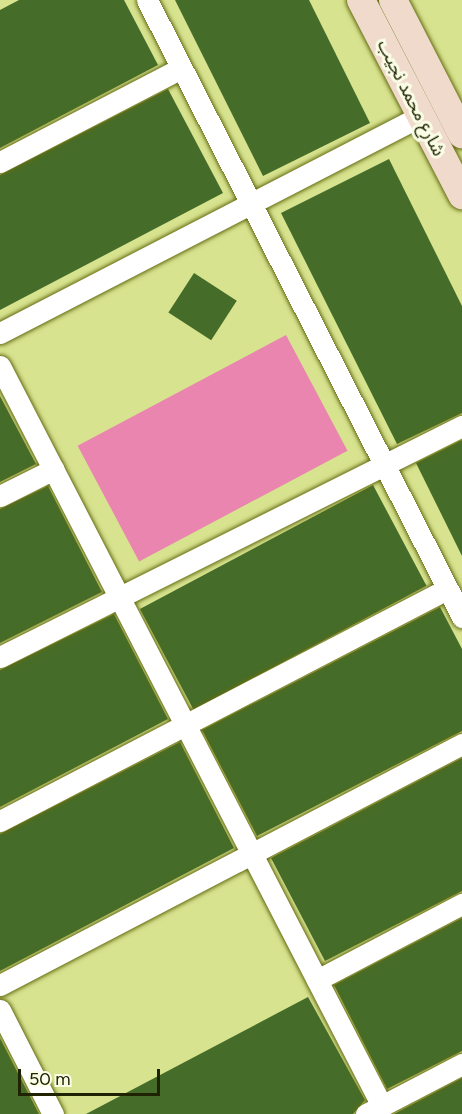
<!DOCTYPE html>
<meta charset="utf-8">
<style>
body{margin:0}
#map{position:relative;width:462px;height:1114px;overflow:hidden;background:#d8e38f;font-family:Figtree,"Noto Sans Arabic",sans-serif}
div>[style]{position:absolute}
.green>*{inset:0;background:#e985af;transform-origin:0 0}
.building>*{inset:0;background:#456d29;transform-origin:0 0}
.roads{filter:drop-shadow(0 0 2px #646c12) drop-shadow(0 0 2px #646c12)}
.street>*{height:21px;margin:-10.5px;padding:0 10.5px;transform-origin:10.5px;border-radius:10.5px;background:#fff}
.secondary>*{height:28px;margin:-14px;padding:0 14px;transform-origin:14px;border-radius:14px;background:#f0dacc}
span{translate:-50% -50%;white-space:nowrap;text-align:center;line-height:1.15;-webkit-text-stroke:6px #fafee6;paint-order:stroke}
.street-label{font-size:18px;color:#202301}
.scale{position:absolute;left:18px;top:1069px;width:142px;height:27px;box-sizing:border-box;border:3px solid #202301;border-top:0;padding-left:8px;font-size:18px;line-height:21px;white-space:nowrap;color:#202301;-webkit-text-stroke:4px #fafee6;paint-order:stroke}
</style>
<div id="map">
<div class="green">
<i style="left:286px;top:335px;width:131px;height:236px;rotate:62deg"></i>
</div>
<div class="building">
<i style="clip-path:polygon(19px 0,124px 0,158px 65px,0 148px,0 10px)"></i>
<i style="clip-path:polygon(175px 0,309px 0,370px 123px,263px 176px)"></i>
<i style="clip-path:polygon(168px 89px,223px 193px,0 310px,0 175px)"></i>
<i style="clip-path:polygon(389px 159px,462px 306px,462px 413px,397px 444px,281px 213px)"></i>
<i style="left:194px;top:273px;width:51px;height:47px;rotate:33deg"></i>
<i style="clip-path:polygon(0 396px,36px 464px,0 482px)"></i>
<i style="clip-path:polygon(462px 440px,462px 556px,416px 463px)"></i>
<i style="left:373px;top:485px;width:114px;height:264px;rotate:62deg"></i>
<i style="clip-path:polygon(48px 486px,102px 592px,0 643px,0 509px)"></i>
<i style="clip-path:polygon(440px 607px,462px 649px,462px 731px,257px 836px,202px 730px)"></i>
<i style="clip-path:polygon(114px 614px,168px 719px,0 807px,0 670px)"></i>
<i style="clip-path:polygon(180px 742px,234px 848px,0 971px,0 834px)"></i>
<i style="clip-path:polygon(462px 758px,462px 891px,325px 961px,271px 858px)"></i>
<i style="clip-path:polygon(462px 918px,462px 1051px,387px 1089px,334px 985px)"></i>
<i style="clip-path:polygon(308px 997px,365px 1100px,353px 1114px,86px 1114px)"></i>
<i style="clip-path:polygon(0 1038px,39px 1114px,0 1114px)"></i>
<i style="clip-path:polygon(462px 1078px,462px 1114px,394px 1114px)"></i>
</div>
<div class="roads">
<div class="street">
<i style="left:147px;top:0;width:693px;rotate:62.95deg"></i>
<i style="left:0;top:162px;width:204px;rotate:-27.4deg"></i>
<i style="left:0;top:333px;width:473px;rotate:-27.3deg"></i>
<i style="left:0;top:366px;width:833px;rotate:62.7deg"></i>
<i style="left:0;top:496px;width:60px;rotate:-26.6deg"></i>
<i style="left:0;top:657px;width:517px;rotate:-26.57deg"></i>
<i style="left:0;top:821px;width:504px;rotate:-27.43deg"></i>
<i style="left:317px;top:980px;width:164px;rotate:-27.7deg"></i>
<i style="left:0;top:985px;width:521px;rotate:-27.55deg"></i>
<i style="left:0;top:1010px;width:117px;rotate:63deg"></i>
<i style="left:366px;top:1114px;width:108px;rotate:-27.5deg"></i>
</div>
<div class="secondary">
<i style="left:361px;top:0;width:220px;rotate:62.6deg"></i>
<i style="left:393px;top:0;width:151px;rotate:62.8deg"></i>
</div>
</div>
<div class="street-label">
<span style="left:411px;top:98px;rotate:63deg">شارع محمد نجيب</span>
</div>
<div class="scale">50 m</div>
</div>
